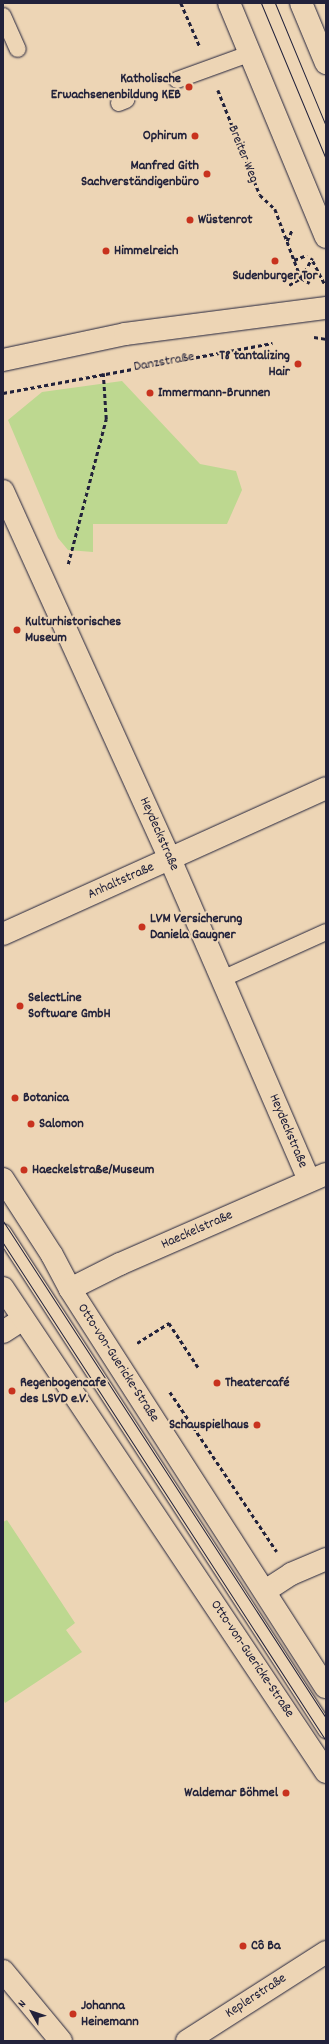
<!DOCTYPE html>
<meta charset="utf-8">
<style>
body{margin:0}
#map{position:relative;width:329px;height:2044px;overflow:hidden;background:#edd5b5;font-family:Dekko,sans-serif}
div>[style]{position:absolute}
.green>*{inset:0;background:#bdd890}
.path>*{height:2.5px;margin-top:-1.25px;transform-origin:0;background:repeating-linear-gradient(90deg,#22223b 0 4px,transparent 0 7px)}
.roads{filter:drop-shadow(0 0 1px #22223b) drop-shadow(0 0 1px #22223b)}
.service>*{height:16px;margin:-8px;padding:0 8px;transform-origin:8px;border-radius:8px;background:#edd5b5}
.minor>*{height:22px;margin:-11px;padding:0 11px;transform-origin:11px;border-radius:11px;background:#edd5b5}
.tertiary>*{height:22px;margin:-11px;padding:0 11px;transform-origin:11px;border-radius:11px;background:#edd5b5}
.tram>*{height:1px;margin:-0.5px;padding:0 0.5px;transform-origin:0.5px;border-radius:0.5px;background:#22223b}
.dots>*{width:11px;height:11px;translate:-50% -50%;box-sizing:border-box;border:2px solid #edd5b5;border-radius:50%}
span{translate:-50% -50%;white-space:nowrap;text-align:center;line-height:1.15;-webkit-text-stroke:4px #edd5b5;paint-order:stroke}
.poi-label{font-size:14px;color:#22223b;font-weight:700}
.right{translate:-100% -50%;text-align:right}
.left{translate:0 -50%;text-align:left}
.street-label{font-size:14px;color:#22223b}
.frame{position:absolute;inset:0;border:4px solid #22223b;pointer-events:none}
.north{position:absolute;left:12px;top:1992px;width:40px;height:40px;-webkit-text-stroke:3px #edd5b5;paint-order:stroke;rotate:310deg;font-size:11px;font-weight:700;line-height:16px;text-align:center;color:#22223b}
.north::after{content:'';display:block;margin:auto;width:14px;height:18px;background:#22223b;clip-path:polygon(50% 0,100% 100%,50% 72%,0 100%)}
</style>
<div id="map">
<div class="green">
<i style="clip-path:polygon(122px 381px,200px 464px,236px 471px,242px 490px,227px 524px,93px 524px,93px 552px,68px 550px,58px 538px,8px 420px,42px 392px)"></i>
<i style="clip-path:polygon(7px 1520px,75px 1623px,66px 1630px,82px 1652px,5px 1703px,3px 1699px,3px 1522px)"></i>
</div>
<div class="path">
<i style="left:181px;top:3px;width:48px;rotate:66.6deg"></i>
<i style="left:218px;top:90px;width:113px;rotate:68.2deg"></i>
<i style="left:260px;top:195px;width:21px;rotate:43deg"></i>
<i style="left:275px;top:209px;width:74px;rotate:69.4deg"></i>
<i style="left:287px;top:241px;width:12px;rotate:-66deg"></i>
<i style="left:294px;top:260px;width:14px;rotate:-21deg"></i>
<i style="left:313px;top:261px;width:25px;rotate:63deg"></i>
<i style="left:301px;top:278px;width:10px;rotate:29deg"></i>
<i style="left:289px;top:285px;width:14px;rotate:-30deg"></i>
<i style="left:301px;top:278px;width:23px;rotate:-61deg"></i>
<i style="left:314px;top:337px;width:12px;rotate:9deg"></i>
<i style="left:3px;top:393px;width:274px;rotate:-10.5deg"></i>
<i style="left:68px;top:564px;width:150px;rotate:-75.3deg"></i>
<i style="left:106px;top:419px;width:46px;rotate:-93.7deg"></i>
<i style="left:137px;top:1343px;width:38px;rotate:-32deg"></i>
<i style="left:169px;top:1323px;width:53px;rotate:56.6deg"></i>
<i style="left:170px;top:1392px;width:192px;rotate:56.2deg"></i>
</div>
<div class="roads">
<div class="service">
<i style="left:3px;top:16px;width:36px;rotate:66deg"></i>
<i style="left:177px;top:80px;width:77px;rotate:-19.9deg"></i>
<i style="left:119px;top:103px;width:8px;rotate:-23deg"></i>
<i style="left:222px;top:979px;width:114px;rotate:-24.3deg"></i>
<i style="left:3px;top:1232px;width:594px;rotate:57.03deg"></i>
</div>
<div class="minor">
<i style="left:3px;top:360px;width:125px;rotate:-12deg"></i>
<i style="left:125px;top:334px;width:203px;rotate:-7.4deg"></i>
<i style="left:3px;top:491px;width:404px;rotate:65.6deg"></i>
<i style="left:170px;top:859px;width:350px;rotate:66.6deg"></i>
<i style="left:3px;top:934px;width:354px;rotate:-24.3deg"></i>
<i style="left:70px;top:1289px;width:56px;rotate:-26.6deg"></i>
<i style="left:120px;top:1264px;width:225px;rotate:-23.6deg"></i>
<i style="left:3px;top:1332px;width:24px;rotate:-33deg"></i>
<i style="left:265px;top:1591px;width:31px;rotate:-33deg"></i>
<i style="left:291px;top:1574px;width:38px;rotate:-23deg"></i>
<i style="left:3px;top:1971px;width:91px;rotate:50.4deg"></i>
<i style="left:187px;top:2041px;width:165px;rotate:-32.6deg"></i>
</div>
<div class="tertiary">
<i style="left:229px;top:3px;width:253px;rotate:67.5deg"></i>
<i style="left:301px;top:3px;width:65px;rotate:67.4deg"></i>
<i style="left:3px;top:1179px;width:90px;rotate:57.2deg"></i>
<i style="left:52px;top:1255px;width:38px;rotate:62deg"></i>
<i style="left:70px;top:1289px;width:473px;rotate:57.3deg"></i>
<i style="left:3px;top:1288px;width:582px;rotate:56.28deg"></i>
</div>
</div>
<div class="tram">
<i style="left:261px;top:3px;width:169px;rotate:67.4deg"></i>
<i style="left:275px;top:3px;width:133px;rotate:67.5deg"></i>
<i style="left:3px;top:1221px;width:593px;rotate:56.98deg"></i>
<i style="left:3px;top:1243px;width:594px;rotate:57.03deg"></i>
</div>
<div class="dots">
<i style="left:189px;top:87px;background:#c8321e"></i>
<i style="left:195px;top:136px;background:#c8321e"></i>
<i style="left:207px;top:174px;background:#c8321e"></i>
<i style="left:190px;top:220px;background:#c8321e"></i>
<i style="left:106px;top:251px;background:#c8321e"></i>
<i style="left:275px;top:261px;background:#c8321e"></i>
<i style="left:298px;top:364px;background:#c8321e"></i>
<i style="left:150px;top:393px;background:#c8321e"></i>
<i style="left:17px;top:630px;background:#c8321e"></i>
<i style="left:142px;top:927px;background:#c8321e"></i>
<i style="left:20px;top:1006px;background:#c8321e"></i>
<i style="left:15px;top:1098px;background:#c8321e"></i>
<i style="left:31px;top:1124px;background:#c8321e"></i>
<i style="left:24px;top:1170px;background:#c8321e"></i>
<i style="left:217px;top:1383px;background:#c8321e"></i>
<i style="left:12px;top:1391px;background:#c8321e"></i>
<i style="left:257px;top:1425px;background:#c8321e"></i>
<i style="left:286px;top:1793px;background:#c8321e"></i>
<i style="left:243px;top:1946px;background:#c8321e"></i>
<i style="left:73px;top:2014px;background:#c8321e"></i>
</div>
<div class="poi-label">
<span class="right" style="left:181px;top:87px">Katholische<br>Erwachsenenbildung KEB</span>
<span class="right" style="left:187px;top:136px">Ophirum</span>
<span class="right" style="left:199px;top:174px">Manfred Gith<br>Sachverständigenbüro</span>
<span class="left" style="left:198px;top:220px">Wüstenrot</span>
<span class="left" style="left:114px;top:251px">Himmelreich</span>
<span style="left:275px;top:276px">Sudenburger Tor</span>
<span class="right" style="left:290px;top:364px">T8 tantalizing<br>Hair</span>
<span class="left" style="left:158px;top:393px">Immermann-Brunnen</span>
<span class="left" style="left:25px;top:630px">Kulturhistorisches<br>Museum</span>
<span class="left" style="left:150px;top:927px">LVM Versicherung<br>Daniela Gaugner</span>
<span class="left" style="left:28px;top:1006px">SelectLine<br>Software GmbH</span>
<span class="left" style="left:23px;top:1098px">Botanica</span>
<span class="left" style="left:39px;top:1124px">Salomon</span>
<span class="left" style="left:32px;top:1170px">Haeckelstraße/Museum</span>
<span class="left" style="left:20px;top:1391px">Regenbogencafe<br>des LSVD e.V.</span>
<span class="left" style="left:225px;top:1383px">Theatercafé</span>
<span class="right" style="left:249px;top:1425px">Schauspielhaus</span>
<span class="right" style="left:278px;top:1793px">Waldemar Böhmel</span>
<span class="left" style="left:251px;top:1946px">Cô Ba</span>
<span class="left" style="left:81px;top:2014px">Johanna<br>Heinemann</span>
</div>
<div class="street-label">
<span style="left:243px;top:154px;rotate:68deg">Breiter Weg</span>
<span style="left:164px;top:362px;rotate:-10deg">Danzstraße</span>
<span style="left:159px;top:834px;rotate:66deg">Heydeckstraße</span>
<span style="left:121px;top:881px;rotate:-24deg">Anhaltstraße</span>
<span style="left:288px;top:1131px;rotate:67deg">Heydeckstraße</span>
<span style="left:197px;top:1230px;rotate:-24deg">Haeckelstraße</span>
<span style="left:118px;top:1363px;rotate:57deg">Otto-von-Guericke-Straße</span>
<span style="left:252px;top:1659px;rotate:56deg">Otto-von-Guericke-Straße</span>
<span style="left:256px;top:1996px;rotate:-33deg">Keplerstraße</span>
</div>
<div class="frame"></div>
<div class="north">N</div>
</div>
